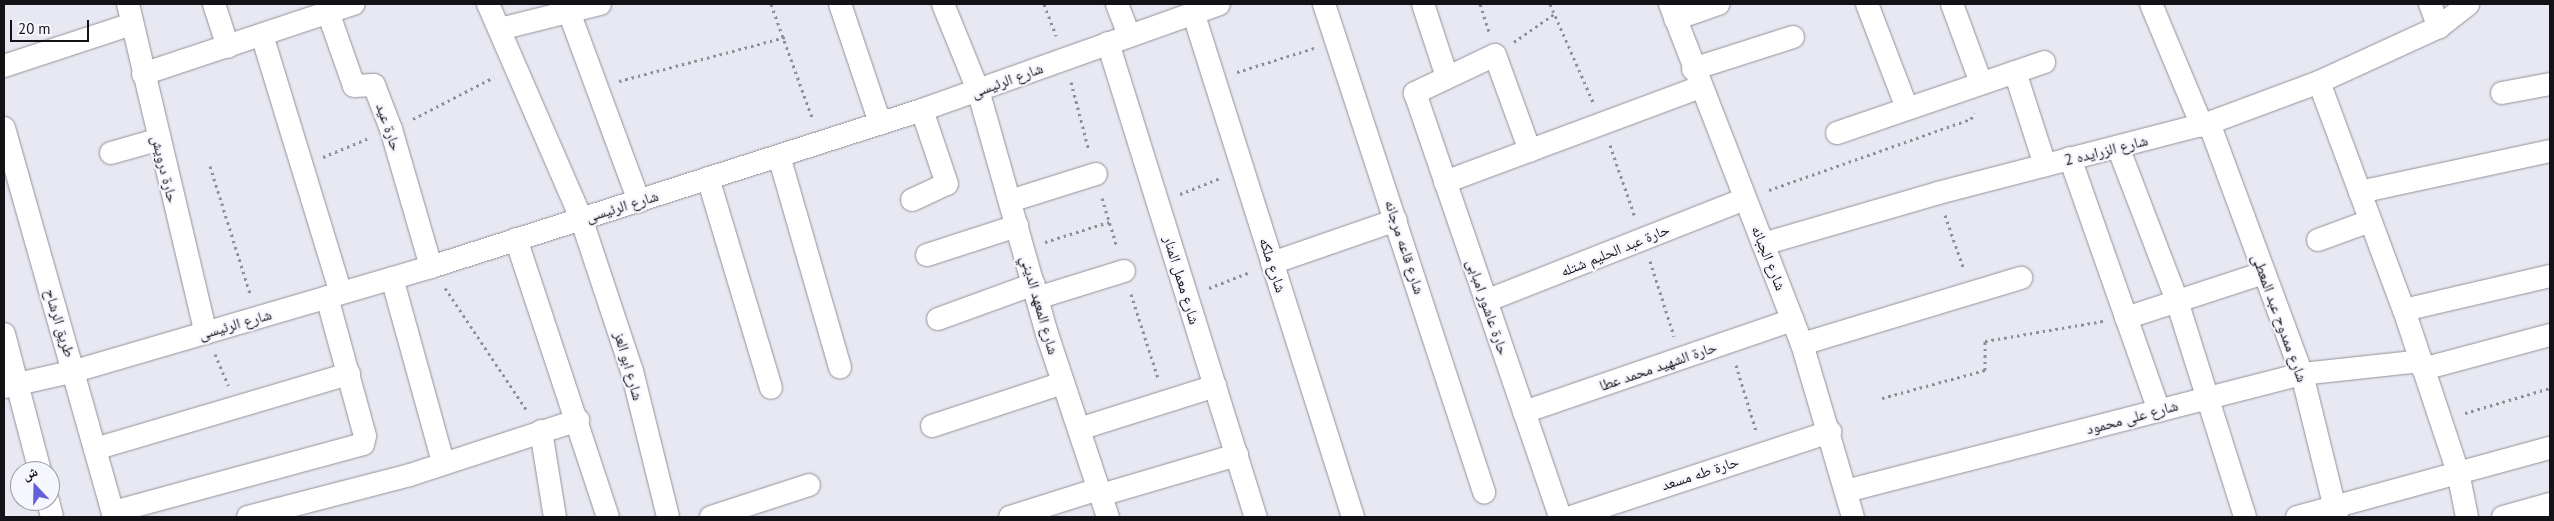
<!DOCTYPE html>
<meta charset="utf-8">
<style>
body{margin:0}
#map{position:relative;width:2554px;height:521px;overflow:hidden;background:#e8e8f2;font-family:"PT Sans","Noto Naskh Arabic",sans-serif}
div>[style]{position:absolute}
.path>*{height:3px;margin-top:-1.5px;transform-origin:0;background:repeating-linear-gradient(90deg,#8f8f96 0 2.5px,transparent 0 6.5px)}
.roads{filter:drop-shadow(0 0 1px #91919a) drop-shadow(0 0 1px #91919a)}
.minor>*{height:22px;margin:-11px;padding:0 11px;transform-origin:11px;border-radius:11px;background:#fff}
span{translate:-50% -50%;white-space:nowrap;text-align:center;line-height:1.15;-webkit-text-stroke:4.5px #f6f6fe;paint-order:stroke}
.street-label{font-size:15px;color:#131317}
.frame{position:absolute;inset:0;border:5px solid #131317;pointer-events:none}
.north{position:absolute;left:10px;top:461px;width:50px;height:50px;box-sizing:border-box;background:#f6f6fe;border:1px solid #9b9ba2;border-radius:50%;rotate:339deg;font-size:14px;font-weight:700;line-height:20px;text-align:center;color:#131317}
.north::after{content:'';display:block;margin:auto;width:18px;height:22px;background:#6460d9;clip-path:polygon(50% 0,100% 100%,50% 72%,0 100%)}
.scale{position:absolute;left:10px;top:20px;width:79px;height:22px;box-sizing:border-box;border:2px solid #131317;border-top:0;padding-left:6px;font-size:15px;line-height:18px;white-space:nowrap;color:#131317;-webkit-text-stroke:4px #f6f6fe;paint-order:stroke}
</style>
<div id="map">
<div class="path">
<i style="left:771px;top:4px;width:123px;rotate:70.1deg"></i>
<i style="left:1044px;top:4px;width:34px;rotate:69deg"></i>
<i style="left:1480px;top:4px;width:29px;rotate:72deg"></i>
<i style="left:1550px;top:4px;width:107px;rotate:66.3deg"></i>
<i style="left:1514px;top:42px;width:49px;rotate:-35deg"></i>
<i style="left:1237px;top:72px;width:81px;rotate:-17.3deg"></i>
<i style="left:619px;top:81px;width:172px;rotate:-14.8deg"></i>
<i style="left:1071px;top:82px;width:71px;rotate:75.4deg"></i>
<i style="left:413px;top:119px;width:91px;rotate:-27.4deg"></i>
<i style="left:1610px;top:145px;width:76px;rotate:70.9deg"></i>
<i style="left:323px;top:157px;width:50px;rotate:-22.4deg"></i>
<i style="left:210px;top:166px;width:134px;rotate:72.6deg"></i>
<i style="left:1769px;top:190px;width:214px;rotate:-19.4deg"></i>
<i style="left:1971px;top:119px;width:7px;rotate:-63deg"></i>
<i style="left:1180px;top:194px;width:43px;rotate:-21.8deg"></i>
<i style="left:1102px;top:198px;width:51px;rotate:73deg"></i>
<i style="left:1945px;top:215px;width:58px;rotate:70.9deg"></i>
<i style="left:1045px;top:242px;width:67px;rotate:-17.4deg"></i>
<i style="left:1650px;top:261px;width:79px;rotate:72.3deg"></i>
<i style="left:445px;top:288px;width:149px;rotate:56.2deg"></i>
<i style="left:1209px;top:288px;width:44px;rotate:-21.3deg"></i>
<i style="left:1131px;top:294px;width:88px;rotate:72.2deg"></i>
<i style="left:215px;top:354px;width:34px;rotate:67deg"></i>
<i style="left:1736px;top:365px;width:69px;rotate:73.1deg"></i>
<i style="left:1882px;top:398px;width:107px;rotate:-15.2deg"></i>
<i style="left:1985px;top:370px;width:29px;rotate:-90deg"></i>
<i style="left:1985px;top:341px;width:120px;rotate:-9.6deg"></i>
<i style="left:2465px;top:413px;width:89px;rotate:-16.4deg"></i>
</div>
<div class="roads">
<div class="minor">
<i style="left:128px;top:4px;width:338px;rotate:76.7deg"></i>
<i style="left:214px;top:4px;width:45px;rotate:72deg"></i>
<i style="left:488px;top:4px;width:233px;rotate:66.5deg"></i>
<i style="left:581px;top:218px;width:161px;rotate:71.6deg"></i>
<i style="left:632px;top:371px;width:150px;rotate:76.1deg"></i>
<i style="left:840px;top:4px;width:126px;rotate:71.4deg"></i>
<i style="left:943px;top:4px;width:93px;rotate:67.9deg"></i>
<i style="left:978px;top:90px;width:254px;rotate:74.2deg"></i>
<i style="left:1047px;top:334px;width:193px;rotate:71.6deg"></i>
<i style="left:1117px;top:4px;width:34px;rotate:69deg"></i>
<i style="left:1324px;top:4px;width:514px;rotate:71.85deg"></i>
<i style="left:1423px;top:4px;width:77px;rotate:71.8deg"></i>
<i style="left:1670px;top:4px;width:365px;rotate:68.8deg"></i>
<i style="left:1802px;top:344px;width:180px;rotate:73.6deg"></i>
<i style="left:1867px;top:4px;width:111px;rotate:69deg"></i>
<i style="left:1952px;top:4px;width:84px;rotate:69.8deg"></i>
<i style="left:2151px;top:4px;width:132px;rotate:67.3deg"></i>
<i style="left:2430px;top:4px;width:25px;rotate:69deg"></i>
<i style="left:328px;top:12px;width:78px;rotate:70.6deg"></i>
<i style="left:354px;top:86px;width:20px;rotate:-3deg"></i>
<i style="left:374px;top:85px;width:47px;rotate:68.9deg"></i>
<i style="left:391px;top:129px;width:144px;rotate:73.8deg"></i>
<i style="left:569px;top:12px;width:202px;rotate:69.7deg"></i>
<i style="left:1193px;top:12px;width:530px;rotate:72.42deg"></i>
<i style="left:1675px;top:19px;width:46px;rotate:-19.2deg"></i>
<i style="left:500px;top:29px;width:103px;rotate:-14deg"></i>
<i style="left:262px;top:35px;width:270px;rotate:73deg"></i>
<i style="left:1108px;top:43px;width:497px;rotate:72.7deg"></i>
<i style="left:4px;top:66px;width:135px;rotate:-18.2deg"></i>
<i style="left:1693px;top:69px;width:105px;rotate:-17.7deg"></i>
<i style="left:2015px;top:72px;width:98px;rotate:72.1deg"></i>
<i style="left:143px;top:74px;width:222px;rotate:-18.4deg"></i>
<i style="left:2319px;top:82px;width:243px;rotate:69.6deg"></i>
<i style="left:2404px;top:310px;width:171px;rotate:71.6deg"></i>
<i style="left:2458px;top:472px;width:46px;rotate:78.7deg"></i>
<i style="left:2502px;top:93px;width:49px;rotate:-10.6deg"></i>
<i style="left:2209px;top:123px;width:268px;rotate:69.7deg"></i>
<i style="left:2302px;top:374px;width:147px;rotate:76.2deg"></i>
<i style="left:4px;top:128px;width:404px;rotate:74.2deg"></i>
<i style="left:1837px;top:133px;width:219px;rotate:-18.9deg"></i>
<i style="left:2118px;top:147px;width:165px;rotate:69deg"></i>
<i style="left:2177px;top:301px;width:226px;rotate:72.5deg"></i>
<i style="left:1530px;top:151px;width:102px;rotate:-110deg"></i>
<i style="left:1495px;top:55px;width:89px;rotate:154.6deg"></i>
<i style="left:1415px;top:93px;width:448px;rotate:71.1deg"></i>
<i style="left:111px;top:153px;width:48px;rotate:-15.8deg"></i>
<i style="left:779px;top:156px;width:220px;rotate:73.9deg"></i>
<i style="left:2070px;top:158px;width:268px;rotate:70.6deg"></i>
<i style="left:708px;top:178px;width:219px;rotate:73.3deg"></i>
<i style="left:1445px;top:182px;width:273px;rotate:-20.4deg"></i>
<i style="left:2360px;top:192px;width:194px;rotate:-12.2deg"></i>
<i style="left:912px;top:200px;width:38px;rotate:-25deg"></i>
<i style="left:947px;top:184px;width:78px;rotate:-108.7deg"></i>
<i style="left:1010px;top:201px;width:90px;rotate:-17.4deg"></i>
<i style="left:516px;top:239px;width:293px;rotate:71.7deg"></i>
<i style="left:2318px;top:240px;width:55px;rotate:-20.1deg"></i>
<i style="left:1763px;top:244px;width:182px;rotate:-16.2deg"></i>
<i style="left:1938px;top:193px;width:280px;rotate:-14.5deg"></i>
<i style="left:2209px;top:123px;width:117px;rotate:-20.4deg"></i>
<i style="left:2319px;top:82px;width:132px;rotate:-24.6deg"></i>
<i style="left:2439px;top:27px;width:37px;rotate:-38deg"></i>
<i style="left:927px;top:255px;width:95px;rotate:-17.9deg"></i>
<i style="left:1272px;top:263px;width:131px;rotate:-19.1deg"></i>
<i style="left:392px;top:278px;width:191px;rotate:74.5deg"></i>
<i style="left:1037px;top:298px;width:91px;rotate:-17.2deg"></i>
<i style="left:1486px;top:301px;width:278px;rotate:-21.5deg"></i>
<i style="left:2404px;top:310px;width:150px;rotate:-13.1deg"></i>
<i style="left:2126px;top:318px;width:145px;rotate:-18.1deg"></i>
<i style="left:938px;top:319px;width:102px;rotate:-20deg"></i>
<i style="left:4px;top:334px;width:142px;rotate:75.3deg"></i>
<i style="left:1802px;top:344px;width:229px;rotate:-16.8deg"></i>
<i style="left:2423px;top:369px;width:131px;rotate:-15deg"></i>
<i style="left:4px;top:387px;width:73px;rotate:-12.7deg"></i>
<i style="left:75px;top:371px;width:371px;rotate:-16.3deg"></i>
<i style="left:431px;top:267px;width:515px;rotate:-17.73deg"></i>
<i style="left:922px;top:110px;width:315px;rotate:-19.6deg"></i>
<i style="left:1524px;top:412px;width:284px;rotate:-18.9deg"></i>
<i style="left:932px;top:426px;width:138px;rotate:-18.2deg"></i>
<i style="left:1079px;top:429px;width:143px;rotate:-17.5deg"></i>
<i style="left:541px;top:431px;width:87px;rotate:80.8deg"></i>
<i style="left:95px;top:449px;width:265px;rotate:-16.5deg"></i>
<i style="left:1846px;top:491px;width:471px;rotate:-14.4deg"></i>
<i style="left:2302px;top:374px;width:120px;rotate:-6.2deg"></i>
<i style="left:1101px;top:495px;width:142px;rotate:-16.4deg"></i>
<i style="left:48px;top:501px;width:16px;rotate:76deg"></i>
<i style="left:113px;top:512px;width:259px;rotate:-15.2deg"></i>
<i style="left:363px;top:444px;width:8px;rotate:-76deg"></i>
<i style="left:365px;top:436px;width:144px;rotate:-105.3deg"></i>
<i style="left:248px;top:517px;width:167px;rotate:-14.5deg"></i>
<i style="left:410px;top:475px;width:177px;rotate:-18.1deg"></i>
<i style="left:711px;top:517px;width:103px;rotate:-18.1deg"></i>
<i style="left:1010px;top:517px;width:93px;rotate:-17.5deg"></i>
<i style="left:1571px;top:517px;width:273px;rotate:-18.2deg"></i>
<i style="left:2297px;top:517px;width:262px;rotate:-15.3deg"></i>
<i style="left:2503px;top:517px;width:49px;rotate:-15.5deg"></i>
</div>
</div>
<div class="street-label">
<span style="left:1007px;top:80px;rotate:-20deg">شارع الرئيسى</span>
<span style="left:389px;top:127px;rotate:71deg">حارة عيد</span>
<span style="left:2106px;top:150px;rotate:-14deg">شارع الزرايده 2</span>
<span style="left:165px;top:169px;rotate:76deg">حارة درويش</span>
<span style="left:622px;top:206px;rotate:-17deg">شارع الرئيسى</span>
<span style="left:1405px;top:247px;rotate:72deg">شارع قاعه مرجانه</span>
<span style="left:1615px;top:250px;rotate:-22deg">حارة عبد الحليم شتله</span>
<span style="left:1769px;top:258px;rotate:68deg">شارع الجبانه</span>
<span style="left:1273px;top:265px;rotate:72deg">شارع ملكه</span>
<span style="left:1182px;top:280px;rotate:73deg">شارع معمل المنار</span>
<span style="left:1040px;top:305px;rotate:74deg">شارع المعهد الديني</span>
<span style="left:1488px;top:307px;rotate:71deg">حارة عاشور امبابى</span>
<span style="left:2280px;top:318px;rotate:70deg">شارع ممدوح عبد المعطى</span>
<span style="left:60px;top:323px;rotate:73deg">طريق الرشاح</span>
<span style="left:235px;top:324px;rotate:-16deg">شارع الرئيسى</span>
<span style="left:629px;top:366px;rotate:74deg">شارع ابو العز</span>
<span style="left:1658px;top:366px;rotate:-19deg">حارة الشهيد محمد عطا</span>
<span style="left:2132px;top:417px;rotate:-15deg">شارع على محمود</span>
<span style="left:1700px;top:473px;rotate:-18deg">حارة طه مسعد</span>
</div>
<div class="frame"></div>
<div class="north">ش</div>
<div class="scale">20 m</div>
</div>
